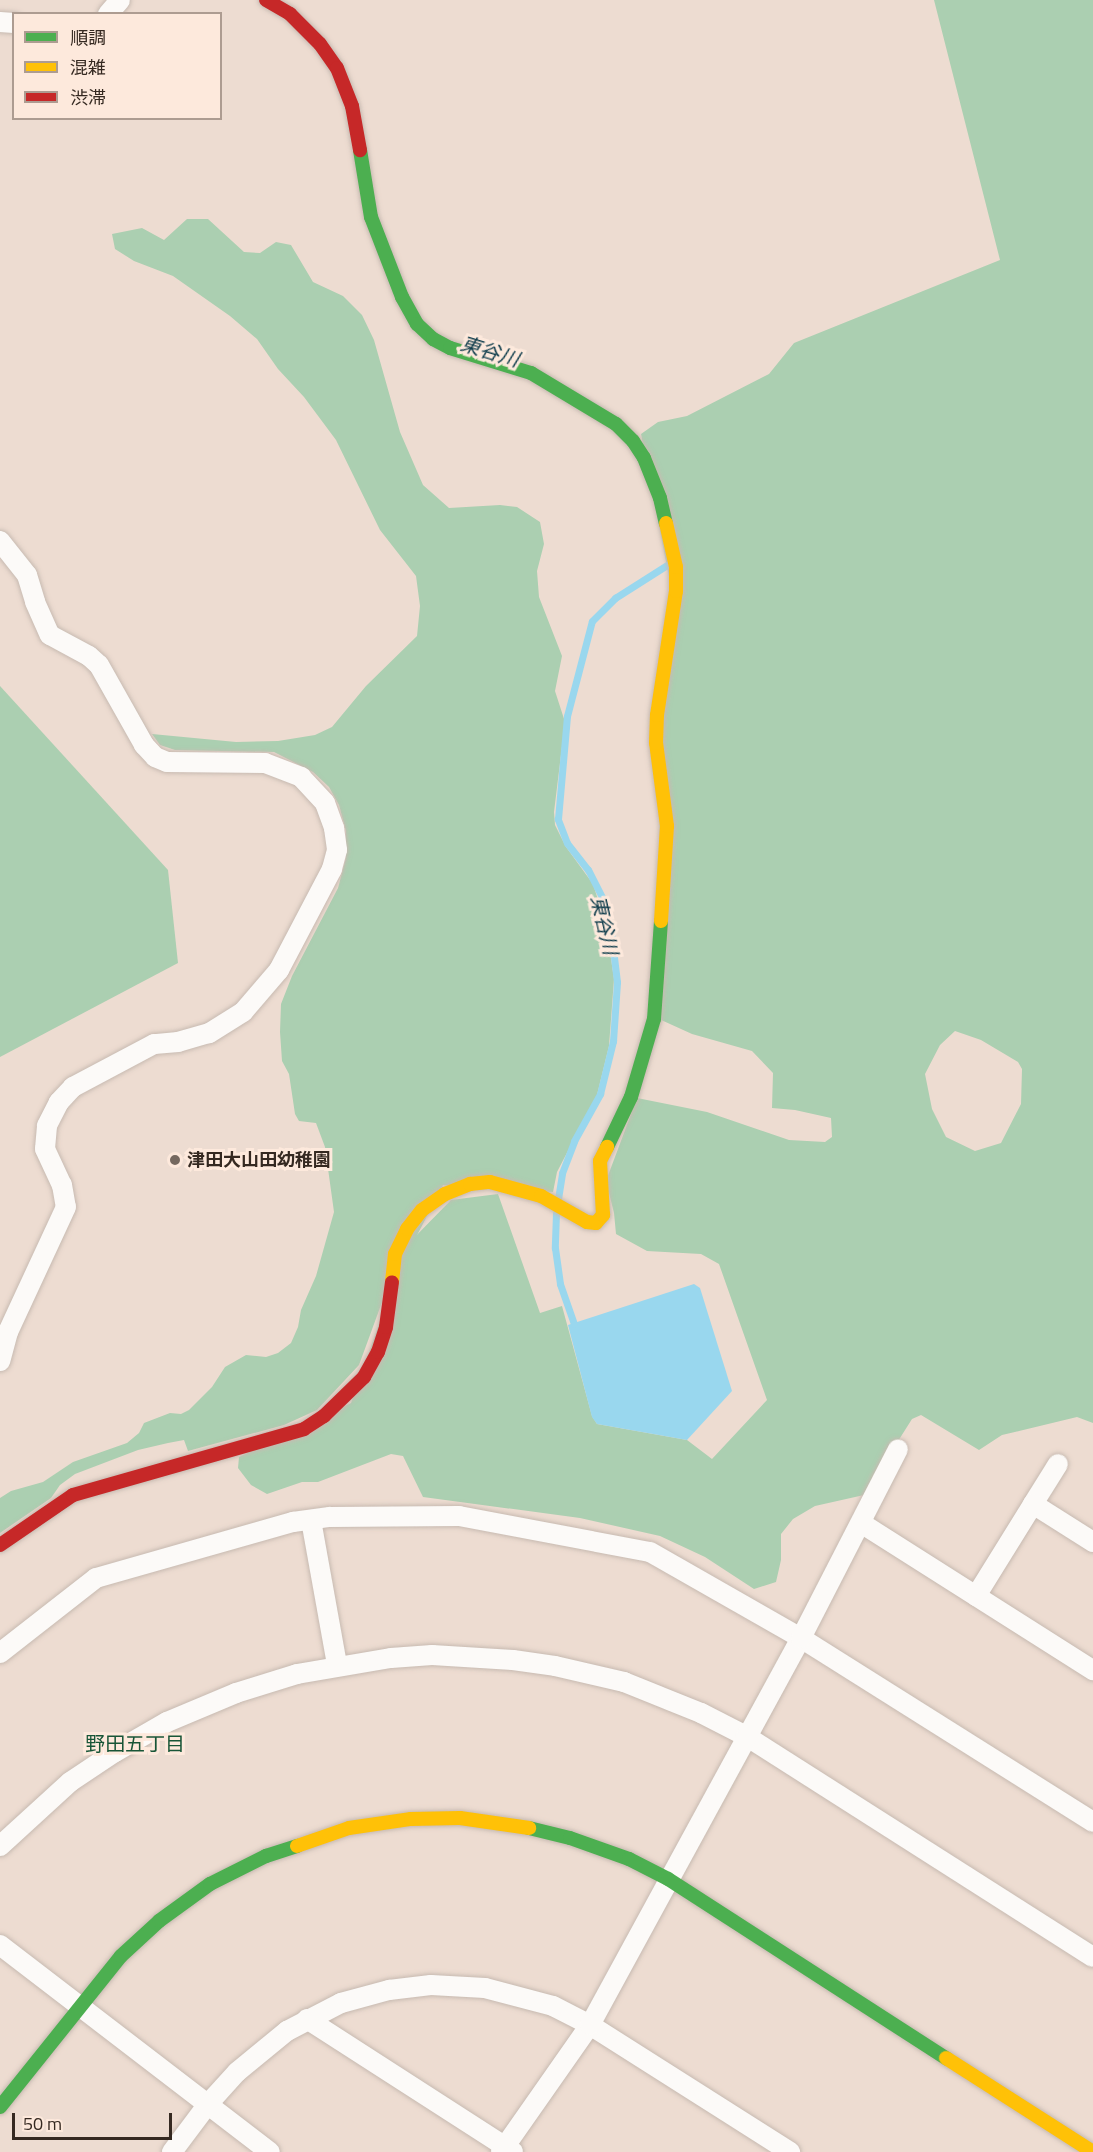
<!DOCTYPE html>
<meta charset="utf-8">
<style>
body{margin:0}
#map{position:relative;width:1093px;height:2152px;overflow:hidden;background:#eddcd1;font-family:"Titillium Web","Noto Sans JP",sans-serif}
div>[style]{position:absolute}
.green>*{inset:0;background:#abcfb1}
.water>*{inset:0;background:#99d7ee}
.stream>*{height:7px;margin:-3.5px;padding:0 3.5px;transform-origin:3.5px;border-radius:3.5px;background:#99d7ee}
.roads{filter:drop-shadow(0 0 2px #c7bab1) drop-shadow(0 0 2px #c7bab1)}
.street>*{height:20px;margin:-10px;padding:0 10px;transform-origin:10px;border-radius:10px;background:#fcfaf8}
.fast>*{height:14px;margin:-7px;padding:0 7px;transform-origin:7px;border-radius:7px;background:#4caf50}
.slow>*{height:14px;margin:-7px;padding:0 7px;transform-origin:7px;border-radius:7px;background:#ffc107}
.jam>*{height:14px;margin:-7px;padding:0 7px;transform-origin:7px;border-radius:7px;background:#c62828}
.dots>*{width:16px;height:16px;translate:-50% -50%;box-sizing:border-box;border:3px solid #fde9dc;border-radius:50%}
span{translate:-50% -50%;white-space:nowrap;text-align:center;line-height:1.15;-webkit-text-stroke:6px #fde9dc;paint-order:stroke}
.poi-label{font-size:18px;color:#352921;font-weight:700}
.left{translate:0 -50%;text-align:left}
.water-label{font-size:20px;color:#103d4c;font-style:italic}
.neighbourhood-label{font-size:20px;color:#185537}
.legend{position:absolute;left:12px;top:12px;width:210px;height:108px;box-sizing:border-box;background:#fde9dc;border:2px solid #ad9c91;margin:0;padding:8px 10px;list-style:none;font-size:18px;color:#352921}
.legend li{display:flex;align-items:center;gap:12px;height:30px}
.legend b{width:30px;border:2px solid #ad9c91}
.scale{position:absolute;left:12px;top:2113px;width:160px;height:27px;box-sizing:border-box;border:3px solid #352921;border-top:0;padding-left:8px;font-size:18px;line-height:21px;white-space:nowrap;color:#352921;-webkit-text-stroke:4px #fde9dc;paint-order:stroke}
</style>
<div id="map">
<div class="green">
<i style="clip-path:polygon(evenodd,934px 0,1093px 0,1093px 1423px,1077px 1417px,1002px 1435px,979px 1450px,921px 1415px,912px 1419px,864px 1495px,815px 1506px,793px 1519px,781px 1534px,781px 1560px,776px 1582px,754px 1589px,705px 1557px,660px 1536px,580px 1518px,423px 1497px,403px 1456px,391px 1454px,318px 1482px,302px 1482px,267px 1494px,251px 1485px,238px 1468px,239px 1457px,351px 1403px,407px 1245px,451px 1200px,498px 1194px,540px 1313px,562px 1306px,592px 1416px,597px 1424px,687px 1440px,712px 1459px,767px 1400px,719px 1264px,701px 1254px,647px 1251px,616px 1234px,614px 1213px,606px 1181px,637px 1098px,707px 1112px,789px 1140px,825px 1142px,832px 1137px,831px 1118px,795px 1110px,772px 1108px,773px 1073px,752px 1051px,692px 1034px,659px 1019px,660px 739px,677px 617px,641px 434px,658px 422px,687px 416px,769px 374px,794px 343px,1000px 260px,934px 0,955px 1031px,981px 1040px,1018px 1062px,1022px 1069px,1021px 1104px,1001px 1143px,975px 1151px,946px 1137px,932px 1109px,925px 1074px,940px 1045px,955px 1031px)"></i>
<i style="clip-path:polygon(187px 219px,208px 219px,244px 252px,260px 253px,276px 242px,291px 245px,313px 282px,343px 296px,362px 315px,374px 340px,400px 432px,423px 485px,449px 508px,500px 505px,517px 507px,540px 522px,544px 544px,537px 571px,539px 597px,562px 656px,555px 691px,565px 722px,554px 812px,555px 825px,566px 847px,593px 884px,606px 925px,614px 979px,609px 1046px,597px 1095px,557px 1172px,553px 1192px,443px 1185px,381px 1305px,359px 1365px,317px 1410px,284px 1425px,188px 1451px,184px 1440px,168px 1443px,138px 1450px,75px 1474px,60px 1485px,51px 1498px,0 1533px,0 1498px,11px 1491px,43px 1482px,73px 1462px,127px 1443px,139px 1433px,144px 1423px,170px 1413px,181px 1414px,189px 1410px,212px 1387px,225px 1367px,246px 1355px,266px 1357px,278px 1353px,291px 1343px,298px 1327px,301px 1310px,316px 1276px,334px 1212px,325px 1147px,316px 1123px,299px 1121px,295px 1114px,289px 1074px,282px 1061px,280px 1032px,281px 1004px,292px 976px,338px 888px,346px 858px,346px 831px,339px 805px,329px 787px,313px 772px,274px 752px,175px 750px,160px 745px,152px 734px,236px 742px,278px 741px,315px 735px,332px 727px,366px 686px,417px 636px,420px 606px,416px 576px,380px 530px,336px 440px,304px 397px,278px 369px,257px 339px,230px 316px,173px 276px,134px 261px,115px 249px,112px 234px,142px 228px,164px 240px)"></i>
<i style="clip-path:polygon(0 686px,168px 870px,178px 963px,0 1057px)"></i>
</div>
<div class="water">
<i style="clip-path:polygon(694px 1284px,700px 1288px,732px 1391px,687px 1440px,597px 1424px,592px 1417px,568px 1325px)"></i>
</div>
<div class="stream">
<i style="left:558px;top:1199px;width:26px;rotate:-81deg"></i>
<i style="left:562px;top:1173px;width:34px;rotate:-69deg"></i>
<i style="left:574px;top:1141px;width:54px;rotate:-61deg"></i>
<i style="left:600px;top:1094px;width:55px;rotate:-76.2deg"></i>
<i style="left:613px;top:1041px;width:59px;rotate:-86.1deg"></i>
<i style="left:617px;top:982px;width:58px;rotate:-96.9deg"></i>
<i style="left:610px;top:924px;width:26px;rotate:-106deg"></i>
<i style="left:603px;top:899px;width:33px;rotate:-117deg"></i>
<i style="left:588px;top:870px;width:34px;rotate:-128deg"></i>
<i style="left:567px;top:843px;width:26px;rotate:-111deg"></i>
<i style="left:558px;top:819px;width:103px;rotate:-85deg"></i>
<i style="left:567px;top:716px;width:98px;rotate:-75.3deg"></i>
<i style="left:592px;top:621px;width:33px;rotate:-45deg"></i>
<i style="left:615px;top:598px;width:62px;rotate:-32.4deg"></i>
<i style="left:556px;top:1213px;width:35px;rotate:92deg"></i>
<i style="left:555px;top:1248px;width:36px;rotate:82deg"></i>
<i style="left:560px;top:1284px;width:42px;rotate:70.7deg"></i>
</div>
<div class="roads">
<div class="street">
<i style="left:108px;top:14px;width:18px;rotate:-49deg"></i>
<i style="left:0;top:22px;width:14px;rotate:4deg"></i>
<i style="left:0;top:541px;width:43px;rotate:51.5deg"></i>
<i style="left:27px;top:575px;width:28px;rotate:73deg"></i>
<i style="left:35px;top:602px;width:36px;rotate:66deg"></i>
<i style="left:50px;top:635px;width:44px;rotate:28.3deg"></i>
<i style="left:89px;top:656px;width:13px;rotate:42deg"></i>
<i style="left:99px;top:665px;width:92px;rotate:60.6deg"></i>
<i style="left:144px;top:745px;width:16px;rotate:47deg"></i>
<i style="left:155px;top:757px;width:13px;rotate:23deg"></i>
<i style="left:167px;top:762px;width:98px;rotate:0.6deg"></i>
<i style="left:265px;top:763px;width:39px;rotate:21deg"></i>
<i style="left:301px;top:777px;width:35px;rotate:47deg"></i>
<i style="left:325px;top:803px;width:27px;rotate:70deg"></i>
<i style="left:334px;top:828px;width:22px;rotate:82deg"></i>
<i style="left:337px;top:850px;width:20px;rotate:105deg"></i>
<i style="left:332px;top:869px;width:114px;rotate:117.7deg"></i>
<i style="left:279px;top:970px;width:55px;rotate:130.6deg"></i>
<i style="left:243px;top:1012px;width:40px;rotate:148deg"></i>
<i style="left:209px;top:1033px;width:32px;rotate:164deg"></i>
<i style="left:178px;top:1042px;width:24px;rotate:175deg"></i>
<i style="left:154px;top:1044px;width:92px;rotate:152deg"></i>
<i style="left:73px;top:1087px;width:21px;rotate:133deg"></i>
<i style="left:59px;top:1102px;width:27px;rotate:117deg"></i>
<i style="left:47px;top:1126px;width:23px;rotate:95deg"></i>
<i style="left:45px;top:1149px;width:40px;rotate:65deg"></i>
<i style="left:62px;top:1185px;width:22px;rotate:80deg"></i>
<i style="left:66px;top:1207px;width:138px;rotate:114.9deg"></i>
<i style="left:8px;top:1332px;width:30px;rotate:105deg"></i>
<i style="left:1033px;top:1504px;width:47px;rotate:-58deg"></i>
<i style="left:311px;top:1520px;width:147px;rotate:79.8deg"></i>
<i style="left:861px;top:1523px;width:275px;rotate:32.4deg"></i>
<i style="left:976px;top:1596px;width:108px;rotate:-58.2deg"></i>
<i style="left:1033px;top:1504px;width:71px;rotate:32.3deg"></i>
<i style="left:0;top:1653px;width:122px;rotate:-38deg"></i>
<i style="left:96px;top:1578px;width:205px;rotate:-15.9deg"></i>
<i style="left:293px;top:1522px;width:37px;rotate:-8deg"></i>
<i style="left:330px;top:1517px;width:129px;rotate:-0.4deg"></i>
<i style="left:459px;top:1516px;width:194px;rotate:10.7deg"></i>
<i style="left:650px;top:1552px;width:174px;rotate:29.7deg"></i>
<i style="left:801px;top:1638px;width:345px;rotate:32.2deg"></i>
<i style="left:0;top:1846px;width:95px;rotate:-42.4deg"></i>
<i style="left:70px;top:1782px;width:54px;rotate:-33.7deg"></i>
<i style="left:115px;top:1752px;width:60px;rotate:-30deg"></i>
<i style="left:167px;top:1722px;width:75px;rotate:-22.8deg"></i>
<i style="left:236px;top:1693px;width:64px;rotate:-17.3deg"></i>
<i style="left:297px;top:1674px;width:95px;rotate:-9.7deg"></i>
<i style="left:391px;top:1658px;width:41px;rotate:-4.2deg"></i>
<i style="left:432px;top:1655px;width:81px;rotate:3.5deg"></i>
<i style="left:513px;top:1660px;width:42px;rotate:8.1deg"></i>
<i style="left:555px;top:1666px;width:71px;rotate:13.1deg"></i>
<i style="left:624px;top:1682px;width:83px;rotate:21.9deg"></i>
<i style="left:701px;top:1713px;width:51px;rotate:27.1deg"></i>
<i style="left:746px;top:1736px;width:411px;rotate:32.5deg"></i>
<i style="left:0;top:1945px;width:340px;rotate:37.5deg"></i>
<i style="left:307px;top:2019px;width:245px;rotate:32.8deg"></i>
<i style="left:172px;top:2152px;width:60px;rotate:-53.1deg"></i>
<i style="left:208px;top:2104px;width:43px;rotate:-47.8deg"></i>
<i style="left:237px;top:2072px;width:65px;rotate:-39.4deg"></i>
<i style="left:287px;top:2031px;width:61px;rotate:-27.4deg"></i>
<i style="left:341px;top:2003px;width:50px;rotate:-15.2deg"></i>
<i style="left:389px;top:1990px;width:42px;rotate:-6.8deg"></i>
<i style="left:431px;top:1985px;width:54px;rotate:3.2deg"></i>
<i style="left:485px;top:1988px;width:70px;rotate:14.8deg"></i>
<i style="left:553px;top:2006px;width:42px;rotate:27.2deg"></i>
<i style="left:590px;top:2025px;width:237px;rotate:32.4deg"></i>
<i style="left:501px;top:2152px;width:155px;rotate:-55deg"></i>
<i style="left:590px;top:2025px;width:441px;rotate:-61.4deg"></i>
<i style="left:801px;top:1638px;width:212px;rotate:-62.8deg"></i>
</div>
<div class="fast">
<i style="left:360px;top:150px;width:68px;rotate:80.7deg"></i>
<i style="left:371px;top:217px;width:86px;rotate:68.8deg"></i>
<i style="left:402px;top:297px;width:31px;rotate:61deg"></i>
<i style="left:417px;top:324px;width:22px;rotate:43deg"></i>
<i style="left:433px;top:339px;width:19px;rotate:28deg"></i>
<i style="left:450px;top:348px;width:85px;rotate:17.2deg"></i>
<i style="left:531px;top:373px;width:99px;rotate:31deg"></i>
<i style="left:616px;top:424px;width:24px;rotate:45deg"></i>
<i style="left:633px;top:441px;width:20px;rotate:57deg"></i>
<i style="left:644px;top:458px;width:43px;rotate:68.2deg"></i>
<i style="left:660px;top:498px;width:26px;rotate:77deg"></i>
<i style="left:607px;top:1147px;width:55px;rotate:-64.4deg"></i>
<i style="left:631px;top:1097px;width:81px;rotate:-73.6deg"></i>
<i style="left:654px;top:1019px;width:98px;rotate:-85.9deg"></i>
<i style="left:529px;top:1828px;width:42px;rotate:13.7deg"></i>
<i style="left:570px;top:1838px;width:63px;rotate:19.6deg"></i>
<i style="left:629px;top:1859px;width:44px;rotate:27.1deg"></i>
<i style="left:668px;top:1879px;width:331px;rotate:32.8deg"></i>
<i style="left:0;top:2107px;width:193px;rotate:-51.3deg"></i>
<i style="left:121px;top:1956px;width:52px;rotate:-42.6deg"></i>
<i style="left:159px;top:1921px;width:63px;rotate:-36deg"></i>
<i style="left:210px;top:1884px;width:63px;rotate:-26.6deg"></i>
<i style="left:266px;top:1856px;width:33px;rotate:-18deg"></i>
</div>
<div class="slow">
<i style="left:661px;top:921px;width:95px;rotate:-86.4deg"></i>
<i style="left:667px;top:826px;width:84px;rotate:-97.5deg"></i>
<i style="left:656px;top:743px;width:28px;rotate:-88deg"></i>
<i style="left:657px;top:715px;width:125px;rotate:-81.3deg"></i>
<i style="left:676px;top:591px;width:24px;rotate:-90deg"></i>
<i style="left:676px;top:567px;width:45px;rotate:-102.8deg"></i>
<i style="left:392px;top:1282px;width:28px;rotate:-84deg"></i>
<i style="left:395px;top:1254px;width:28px;rotate:-64deg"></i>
<i style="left:407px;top:1229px;width:24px;rotate:-52deg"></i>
<i style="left:422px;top:1210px;width:28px;rotate:-35deg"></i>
<i style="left:445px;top:1194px;width:27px;rotate:-22deg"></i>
<i style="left:470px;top:1184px;width:20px;rotate:-6deg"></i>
<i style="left:490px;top:1182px;width:53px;rotate:15.4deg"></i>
<i style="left:541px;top:1196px;width:53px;rotate:29.5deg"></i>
<i style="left:587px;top:1222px;width:9px;rotate:6deg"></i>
<i style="left:596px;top:1223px;width:11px;rotate:-49deg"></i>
<i style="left:603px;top:1215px;width:54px;rotate:-93.2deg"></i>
<i style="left:600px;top:1161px;width:16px;rotate:-63deg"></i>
<i style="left:297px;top:1846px;width:55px;rotate:-19.1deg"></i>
<i style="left:349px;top:1828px;width:63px;rotate:-8.3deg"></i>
<i style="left:411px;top:1819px;width:49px;rotate:-1.2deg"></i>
<i style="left:460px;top:1818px;width:70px;rotate:8.2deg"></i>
<i style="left:946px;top:2058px;width:174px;rotate:32.6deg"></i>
</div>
<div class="jam">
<i style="left:266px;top:0;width:28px;rotate:30deg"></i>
<i style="left:290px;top:14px;width:42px;rotate:45deg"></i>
<i style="left:320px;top:44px;width:29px;rotate:55deg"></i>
<i style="left:337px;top:68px;width:41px;rotate:68.5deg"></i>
<i style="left:352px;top:106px;width:45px;rotate:79.7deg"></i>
<i style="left:0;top:1545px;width:88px;rotate:-34.4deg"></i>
<i style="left:73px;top:1495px;width:240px;rotate:-15.9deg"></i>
<i style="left:304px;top:1429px;width:24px;rotate:-33deg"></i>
<i style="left:324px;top:1416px;width:56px;rotate:-44.3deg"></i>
<i style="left:364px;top:1377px;width:29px;rotate:-61deg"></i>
<i style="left:378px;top:1352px;width:26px;rotate:-72deg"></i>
<i style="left:386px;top:1327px;width:45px;rotate:-82.4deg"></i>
</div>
</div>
<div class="dots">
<i style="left:175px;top:1160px;background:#75685f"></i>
</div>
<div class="poi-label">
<span class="left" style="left:187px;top:1160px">津田大山田幼稚園</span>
</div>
<div class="water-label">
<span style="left:490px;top:351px;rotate:17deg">東谷川</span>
<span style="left:605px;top:925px;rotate:77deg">東谷川</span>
</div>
<div class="neighbourhood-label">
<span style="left:135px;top:1743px">野田五丁目</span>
</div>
<ul class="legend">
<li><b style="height:8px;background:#4caf50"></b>順調</li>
<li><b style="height:8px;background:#ffc107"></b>混雑</li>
<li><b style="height:8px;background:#c62828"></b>渋滞</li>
</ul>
<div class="scale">50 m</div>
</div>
